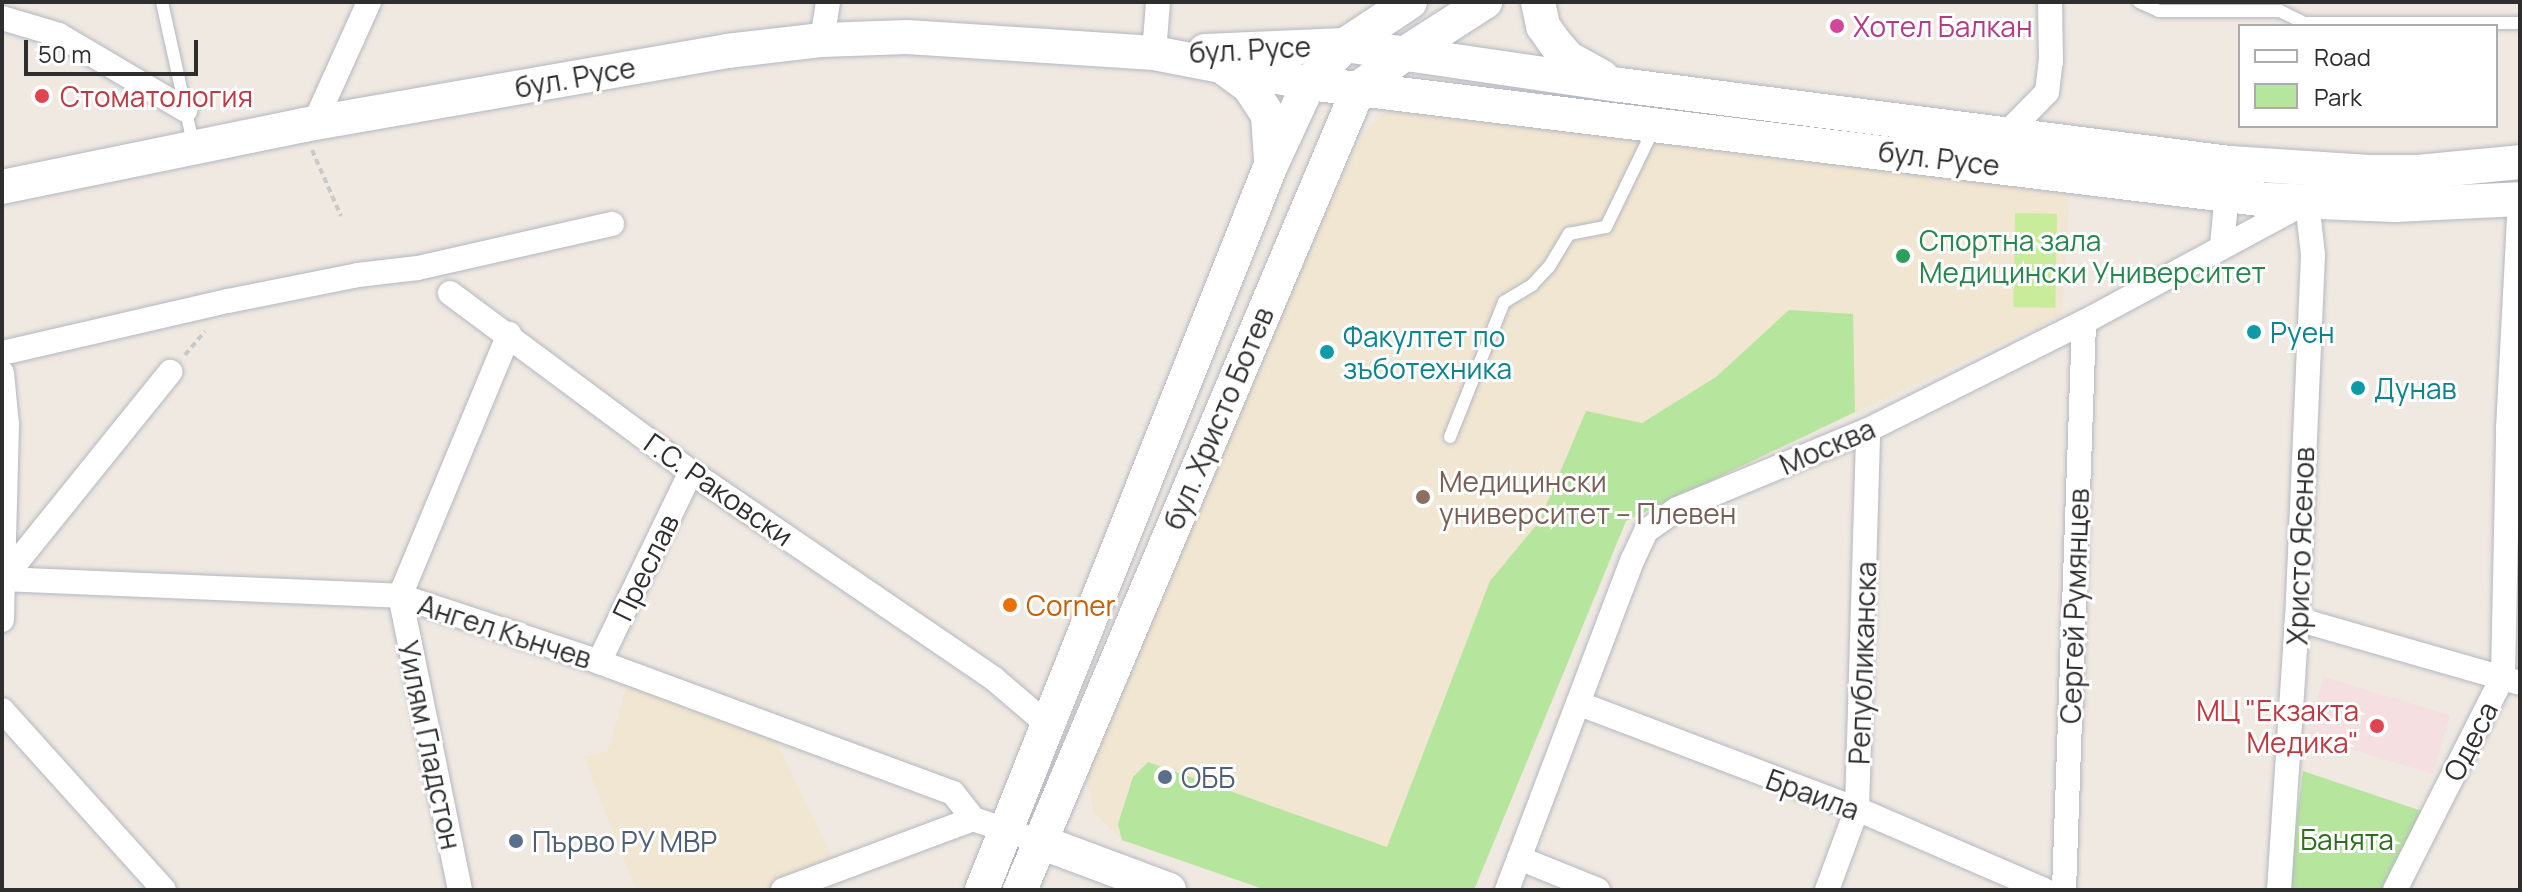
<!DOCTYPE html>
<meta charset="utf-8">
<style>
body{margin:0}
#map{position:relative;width:2522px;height:892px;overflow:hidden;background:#efe9e1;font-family:Manrope,sans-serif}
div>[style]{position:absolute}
.education>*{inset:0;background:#f0e6d1}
.medical>*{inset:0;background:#f5dfe0;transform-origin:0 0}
.green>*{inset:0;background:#b6e59e}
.pitch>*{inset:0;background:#c9ec9a;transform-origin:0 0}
.path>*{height:4px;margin-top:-2px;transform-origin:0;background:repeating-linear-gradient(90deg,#c9c9c9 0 6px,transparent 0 10px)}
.roads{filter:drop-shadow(0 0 2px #b4b7c1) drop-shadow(0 0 2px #b4b7c1)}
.lane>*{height:12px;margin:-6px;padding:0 6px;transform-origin:6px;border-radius:6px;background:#fff}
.street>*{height:24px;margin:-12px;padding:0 12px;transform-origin:12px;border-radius:12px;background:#fff}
.secondary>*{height:34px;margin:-17px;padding:0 17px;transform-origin:17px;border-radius:17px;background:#fff}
.dots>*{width:22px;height:22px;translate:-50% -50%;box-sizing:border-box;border:4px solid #fff;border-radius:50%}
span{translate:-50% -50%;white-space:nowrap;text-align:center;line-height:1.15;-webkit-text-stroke:6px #fff;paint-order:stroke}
.hotel-label{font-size:28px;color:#b23c85}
.left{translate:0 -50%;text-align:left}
.street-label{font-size:28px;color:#2e2e2e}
.health-label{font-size:28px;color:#be3a42}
.right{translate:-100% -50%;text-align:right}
.leisure-label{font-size:28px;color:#27864d}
.culture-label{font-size:28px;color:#0d838f}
.education-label{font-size:28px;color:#785e54}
.food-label{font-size:28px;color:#c56008}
.service-label{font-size:28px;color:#4e5e75}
.park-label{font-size:28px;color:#2c6e1b}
.frame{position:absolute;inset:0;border:4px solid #2e2e2e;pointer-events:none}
.legend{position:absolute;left:2238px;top:24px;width:260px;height:104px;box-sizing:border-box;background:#fff;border:2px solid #ababab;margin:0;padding:10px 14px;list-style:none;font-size:24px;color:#2e2e2e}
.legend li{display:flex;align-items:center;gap:16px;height:40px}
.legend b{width:40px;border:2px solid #ababab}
.scale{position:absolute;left:24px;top:40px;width:174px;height:36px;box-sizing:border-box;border:4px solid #2e2e2e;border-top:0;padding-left:10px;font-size:24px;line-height:28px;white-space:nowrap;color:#2e2e2e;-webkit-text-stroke:6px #fff;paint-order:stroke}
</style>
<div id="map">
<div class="education">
<i style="clip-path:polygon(1401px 98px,2071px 173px,2062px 315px,1626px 521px,1474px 890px,1266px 890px,1122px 840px,1094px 813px,1077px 739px,1225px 437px,1362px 134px)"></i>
<i style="clip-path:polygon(628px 680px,769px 727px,834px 861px,764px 890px,636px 890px,584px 757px,608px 751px)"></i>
</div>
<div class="medical">
<i style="left:2324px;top:677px;width:132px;height:61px;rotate:17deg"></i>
</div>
<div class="green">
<i style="clip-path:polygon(1789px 310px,1853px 314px,1855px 412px,1626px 521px,1474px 890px,1266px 890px,1122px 840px,1118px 824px,1133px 777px,1148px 762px,1387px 847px,1490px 581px,1539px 522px,1586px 411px,1642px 423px,1716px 377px)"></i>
<i style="clip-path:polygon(2303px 771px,2422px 811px,2384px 890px,2288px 890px)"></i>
</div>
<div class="pitch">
<i style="left:2015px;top:213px;width:42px;height:94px;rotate:1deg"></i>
</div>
<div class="path">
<i style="left:312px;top:150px;width:72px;rotate:66.3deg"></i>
<i style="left:185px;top:355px;width:31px;rotate:-50deg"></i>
</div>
<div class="roads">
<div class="lane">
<i style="left:162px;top:2px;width:144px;rotate:77.6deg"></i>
<i style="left:2139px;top:2px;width:22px;rotate:24deg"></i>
<i style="left:2159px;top:11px;width:121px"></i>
<i style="left:2280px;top:11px;width:28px;rotate:26deg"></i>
<i style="left:2305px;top:23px;width:215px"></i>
<i style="left:1450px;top:437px;width:145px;rotate:-68.2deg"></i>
<i style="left:1504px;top:302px;width:33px;rotate:-31deg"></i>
<i style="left:1532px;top:285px;width:25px;rotate:-47deg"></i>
<i style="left:1549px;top:267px;width:39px;rotate:-59deg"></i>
<i style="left:1569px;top:234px;width:38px;rotate:-11deg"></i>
<i style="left:1606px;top:227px;width:112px;rotate:-64.1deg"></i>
</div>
<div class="street">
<i style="left:2px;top:18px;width:59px;rotate:16.6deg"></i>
<i style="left:59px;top:35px;width:147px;rotate:30.6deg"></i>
<i style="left:822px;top:40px;width:38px;rotate:-81deg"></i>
<i style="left:1154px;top:53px;width:51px;rotate:-85.5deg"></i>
<i style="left:314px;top:124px;width:134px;rotate:-65.7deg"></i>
<i style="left:2008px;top:132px;width:56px;rotate:-45.7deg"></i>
<i style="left:2047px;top:92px;width:31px;rotate:-83deg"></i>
<i style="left:2051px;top:61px;width:59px;rotate:-91deg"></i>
<i style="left:2222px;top:246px;width:65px;rotate:-84.7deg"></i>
<i style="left:450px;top:293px;width:300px;rotate:36.6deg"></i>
<i style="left:691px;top:472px;width:366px;rotate:34.3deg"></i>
<i style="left:993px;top:678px;width:72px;rotate:40.5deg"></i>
<i style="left:2px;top:353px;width:232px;rotate:-13deg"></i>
<i style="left:228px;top:301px;width:133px;rotate:-11.3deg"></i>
<i style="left:358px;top:275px;width:60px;rotate:-6.7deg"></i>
<i style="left:418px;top:268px;width:199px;rotate:-12.8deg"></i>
<i style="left:2px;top:373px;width:52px;rotate:84.5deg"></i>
<i style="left:7px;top:425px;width:195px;rotate:91.5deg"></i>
<i style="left:4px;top:578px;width:265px;rotate:-51.1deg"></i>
<i style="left:2px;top:579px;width:398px;rotate:2.4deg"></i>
<i style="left:400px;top:596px;width:210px;rotate:18.3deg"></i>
<i style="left:599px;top:662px;width:377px;rotate:20.3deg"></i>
<i style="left:953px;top:793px;width:33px;rotate:52deg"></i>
<i style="left:2297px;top:619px;width:232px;rotate:16deg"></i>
<i style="left:599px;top:662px;width:211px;rotate:-64.2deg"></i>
<i style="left:1580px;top:704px;width:296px;rotate:20.8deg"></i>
<i style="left:1857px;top:809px;width:204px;rotate:23.4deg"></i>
<i style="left:2px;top:710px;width:242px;rotate:48deg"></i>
<i style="left:1519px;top:858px;width:85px;rotate:22.1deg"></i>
<i style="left:460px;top:890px;width:300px;rotate:-101.5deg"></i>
<i style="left:400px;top:596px;width:284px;rotate:-67.4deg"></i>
<i style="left:783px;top:890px;width:203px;rotate:-20.5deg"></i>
<i style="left:973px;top:819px;width:51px;rotate:18.4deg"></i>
<i style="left:1507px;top:890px;width:354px;rotate:-69.2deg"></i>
<i style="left:1633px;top:559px;width:31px;rotate:-65deg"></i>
<i style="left:1646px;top:531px;width:38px;rotate:-35deg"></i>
<i style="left:1677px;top:509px;width:207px;rotate:-22.5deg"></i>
<i style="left:1868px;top:430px;width:241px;rotate:-26.6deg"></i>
<i style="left:2084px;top:322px;width:253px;rotate:-28.3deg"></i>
<i style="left:2307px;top:202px;width:53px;rotate:83.5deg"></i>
<i style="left:2313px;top:255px;width:364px;rotate:92.5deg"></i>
<i style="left:2297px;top:619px;width:272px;rotate:93.8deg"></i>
<i style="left:1827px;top:890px;width:86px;rotate:-69.7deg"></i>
<i style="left:1857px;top:809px;width:379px;rotate:-88.3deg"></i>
<i style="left:2064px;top:890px;width:568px;rotate:-87.98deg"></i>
<i style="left:2395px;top:890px;width:240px;rotate:-63.2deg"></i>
<i style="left:2503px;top:676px;width:248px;rotate:-88.8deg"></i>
<i style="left:2508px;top:428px;width:229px;rotate:-87deg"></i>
</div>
<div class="secondary">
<i style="left:1538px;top:2px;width:25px;rotate:78deg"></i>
<i style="left:1543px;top:26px;width:21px;rotate:55deg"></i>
<i style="left:1555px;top:43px;width:20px;rotate:49deg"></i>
<i style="left:1568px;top:58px;width:39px;rotate:29deg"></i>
<i style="left:1205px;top:51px;width:140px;rotate:-2.5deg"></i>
<i style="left:1345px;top:45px;width:278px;rotate:8.3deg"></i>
<i style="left:1620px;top:85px;width:615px;rotate:7.29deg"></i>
<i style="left:2230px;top:163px;width:139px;rotate:3.7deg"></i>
<i style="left:2369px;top:172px;width:49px"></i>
<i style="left:2418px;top:172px;width:102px;rotate:-5.6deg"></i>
<i style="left:1224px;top:68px;width:31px;rotate:36deg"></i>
<i style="left:1249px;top:86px;width:35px;rotate:57deg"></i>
<i style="left:1268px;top:115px;width:45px;rotate:86.2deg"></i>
<i style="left:2px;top:187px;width:307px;rotate:-11.6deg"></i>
<i style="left:303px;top:125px;width:430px;rotate:-9.9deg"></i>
<i style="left:727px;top:51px;width:96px;rotate:-6.6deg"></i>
<i style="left:822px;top:40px;width:85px;rotate:-2deg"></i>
<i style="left:907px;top:37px;width:248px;rotate:3.7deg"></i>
<i style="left:1154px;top:53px;width:158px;rotate:11deg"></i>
<i style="left:1309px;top:83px;width:966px;rotate:6.96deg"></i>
<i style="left:2268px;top:200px;width:127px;rotate:2.3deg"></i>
<i style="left:2395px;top:205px;width:125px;rotate:-2.7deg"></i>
<i style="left:1038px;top:841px;width:140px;rotate:20.5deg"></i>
<i style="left:982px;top:890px;width:780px;rotate:-68.27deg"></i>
<i style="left:1271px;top:165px;width:90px;rotate:-65.1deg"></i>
<i style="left:1309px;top:83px;width:52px;rotate:-46.5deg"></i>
<i style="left:1345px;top:45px;width:78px;rotate:-33.5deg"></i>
<i style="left:1020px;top:890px;width:871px;rotate:-67.09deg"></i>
<i style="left:1359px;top:88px;width:60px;rotate:-36.9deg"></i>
<i style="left:1407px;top:52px;width:93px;rotate:-32.7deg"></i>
</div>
</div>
<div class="dots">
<i style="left:1837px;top:26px;background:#d1479c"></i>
<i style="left:42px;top:96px;background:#e0444e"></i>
<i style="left:1903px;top:256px;background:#2e9e5b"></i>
<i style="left:2254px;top:332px;background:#0f9aa8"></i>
<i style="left:1327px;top:352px;background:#0f9aa8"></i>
<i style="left:2358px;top:388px;background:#0f9aa8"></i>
<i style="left:1423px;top:497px;background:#8d6e63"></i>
<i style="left:1010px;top:605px;background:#e8710a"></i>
<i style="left:2377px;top:726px;background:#e0444e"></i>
<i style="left:1165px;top:777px;background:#5c6f8a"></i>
<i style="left:516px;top:841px;background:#5c6f8a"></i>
</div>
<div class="hotel-label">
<span class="left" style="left:1853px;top:26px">Хотел Балкан</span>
</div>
<div class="street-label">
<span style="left:1250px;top:49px;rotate:-3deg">бул. Русе</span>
<span style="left:575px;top:77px;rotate:-10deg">бул. Русе</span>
<span style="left:1939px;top:158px;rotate:7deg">бул. Русе</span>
<span style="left:1218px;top:418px;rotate:-67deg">бул. Христо Ботев</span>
<span style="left:1827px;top:446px;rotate:-23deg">Москва</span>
<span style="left:719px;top:489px;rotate:35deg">Г.С. Раковски</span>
<span style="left:2300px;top:546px;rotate:-88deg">Христо Ясенов</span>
<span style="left:645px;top:567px;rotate:-64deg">Преслав</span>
<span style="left:2074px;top:606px;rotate:-88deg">Сергей Румянцев</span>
<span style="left:505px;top:631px;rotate:18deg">Ангел Кънчев</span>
<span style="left:1862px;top:663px;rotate:-88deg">Републиканска</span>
<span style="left:2470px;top:741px;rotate:-63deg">Одеса</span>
<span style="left:430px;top:745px;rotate:78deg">Уилям Гладстон</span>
<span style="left:1813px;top:794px;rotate:20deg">Браила</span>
</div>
<div class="health-label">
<span class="left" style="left:60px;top:96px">Стоматология</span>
<span class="right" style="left:2359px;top:726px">МЦ "Екзакта<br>Медика"</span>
</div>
<div class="leisure-label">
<span class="left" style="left:1919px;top:256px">Спортна зала<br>Медицински Университет</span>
</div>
<div class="culture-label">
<span class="left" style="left:2270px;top:332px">Руен</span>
<span class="left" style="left:1343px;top:352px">Факултет по<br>зъботехника</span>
<span class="left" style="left:2374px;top:388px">Дунав</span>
</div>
<div class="education-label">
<span class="left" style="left:1439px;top:497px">Медицински<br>университет – Плевен</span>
</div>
<div class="food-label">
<span class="left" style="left:1026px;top:605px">Corner</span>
</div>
<div class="service-label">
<span class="left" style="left:1181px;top:777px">ОББ</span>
<span class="left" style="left:532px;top:841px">Първо РУ МВР</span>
</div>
<div class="park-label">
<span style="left:2347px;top:839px">Банята</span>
</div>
<div class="frame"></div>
<ul class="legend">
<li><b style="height:10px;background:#fff"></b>Road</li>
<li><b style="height:22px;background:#b6e59e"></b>Park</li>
</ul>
<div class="scale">50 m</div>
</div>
